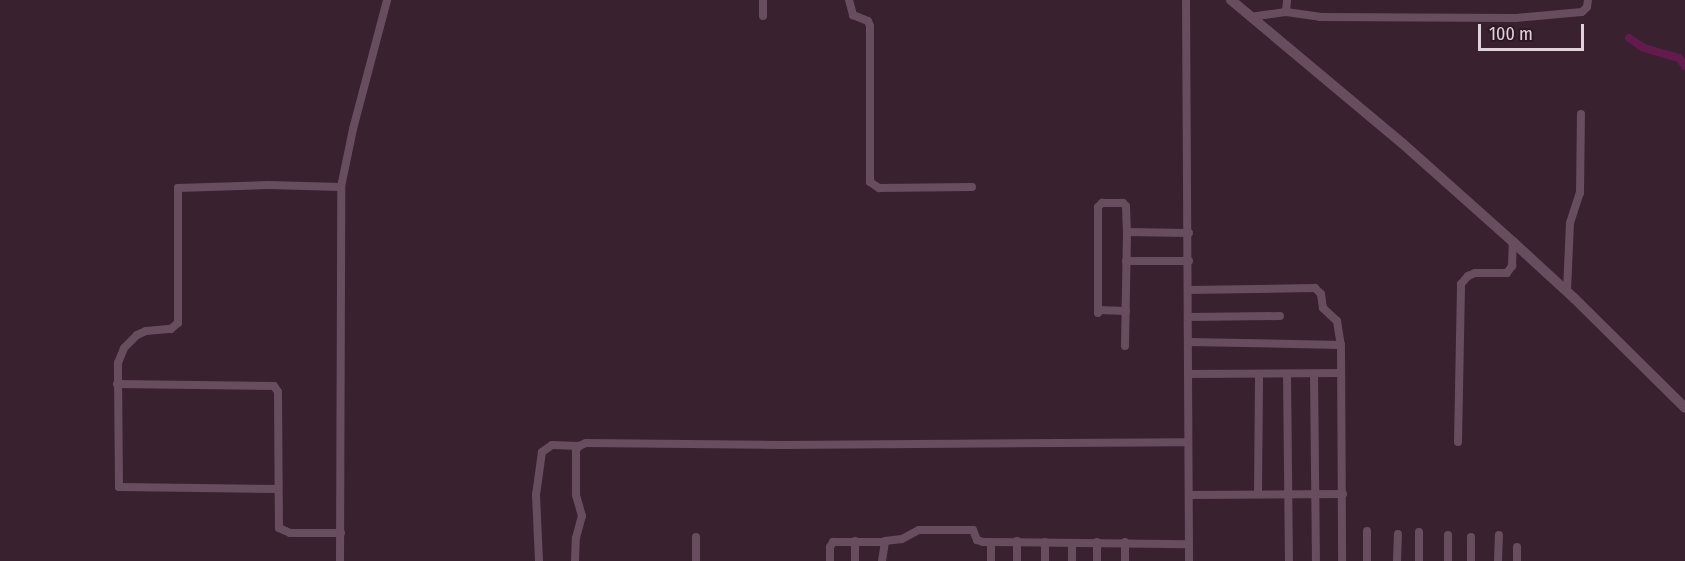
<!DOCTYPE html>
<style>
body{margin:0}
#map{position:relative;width:1685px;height:561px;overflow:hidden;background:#392130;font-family:"Fira Sans Condensed",sans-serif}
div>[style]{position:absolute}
.canal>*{height:8px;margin:-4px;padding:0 4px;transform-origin:4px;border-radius:4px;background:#631b4e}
.minor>*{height:8px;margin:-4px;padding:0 4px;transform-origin:4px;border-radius:4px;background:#684d5e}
.tertiary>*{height:10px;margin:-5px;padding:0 5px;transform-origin:5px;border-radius:5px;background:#684d5e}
span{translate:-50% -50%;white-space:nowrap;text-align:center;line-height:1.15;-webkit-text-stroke:6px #2e1826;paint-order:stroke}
.scale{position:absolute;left:1478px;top:24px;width:106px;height:27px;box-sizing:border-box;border:3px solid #e1d1da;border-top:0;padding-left:8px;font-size:18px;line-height:21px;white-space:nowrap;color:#e1d1da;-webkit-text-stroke:4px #2e1826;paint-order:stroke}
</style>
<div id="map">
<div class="canal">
<i style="left:1629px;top:38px;width:18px;rotate:34deg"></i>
<i style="left:1644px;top:48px;width:36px;rotate:16deg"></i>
<i style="left:1679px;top:58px;width:10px;rotate:53deg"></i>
</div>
<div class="minor">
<i style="left:849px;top:0;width:16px;rotate:75deg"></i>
<i style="left:853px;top:15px;width:16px;rotate:22deg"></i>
<i style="left:868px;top:21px;width:5px;rotate:68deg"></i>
<i style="left:870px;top:26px;width:156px;rotate:90deg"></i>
<i style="left:870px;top:182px;width:11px;rotate:34deg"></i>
<i style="left:879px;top:188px;width:93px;rotate:-0.6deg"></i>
<i style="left:1186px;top:0;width:561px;rotate:89.69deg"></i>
<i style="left:1286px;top:12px;width:34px;rotate:8deg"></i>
<i style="left:1320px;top:17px;width:196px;rotate:0.3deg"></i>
<i style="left:1516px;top:18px;width:66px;rotate:-5.2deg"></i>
<i style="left:1582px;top:12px;width:7px;rotate:-45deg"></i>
<i style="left:1587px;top:7px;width:7px;rotate:-82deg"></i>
<i style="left:763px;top:16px;width:16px;rotate:-90deg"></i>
<i style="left:1250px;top:17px;width:36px;rotate:-8deg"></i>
<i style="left:1286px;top:12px;width:12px;rotate:-85deg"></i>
<i style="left:1127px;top:232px;width:62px;rotate:0.9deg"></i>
<i style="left:1126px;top:261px;width:63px"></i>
<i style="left:1188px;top:290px;width:127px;rotate:-0.9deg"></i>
<i style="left:1315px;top:288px;width:8px;rotate:45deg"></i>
<i style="left:1321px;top:294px;width:14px;rotate:82deg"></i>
<i style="left:1323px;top:308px;width:19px;rotate:43deg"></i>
<i style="left:1337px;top:321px;width:24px;rotate:81deg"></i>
<i style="left:1341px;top:345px;width:216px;rotate:89.7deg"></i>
<i style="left:1567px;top:291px;width:68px;rotate:-87.5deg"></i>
<i style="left:1570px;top:223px;width:32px;rotate:-72deg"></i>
<i style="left:1580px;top:193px;width:79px;rotate:-89.3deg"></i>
<i style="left:1098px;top:310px;width:28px;rotate:2deg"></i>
<i style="left:1098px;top:313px;width:106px;rotate:-90deg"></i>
<i style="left:1098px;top:207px;width:6px;rotate:-45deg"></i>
<i style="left:1102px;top:203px;width:21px"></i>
<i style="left:1123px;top:203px;width:4px;rotate:45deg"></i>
<i style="left:1126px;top:206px;width:26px;rotate:88deg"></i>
<i style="left:1127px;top:232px;width:114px;rotate:91deg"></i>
<i style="left:1188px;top:317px;width:92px;rotate:-0.6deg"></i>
<i style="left:1188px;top:342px;width:153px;rotate:1.1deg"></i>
<i style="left:1188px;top:374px;width:153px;rotate:-0.4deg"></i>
<i style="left:1287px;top:374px;width:187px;rotate:89.4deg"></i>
<i style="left:1314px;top:374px;width:187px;rotate:89.4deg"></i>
<i style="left:117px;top:384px;width:157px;rotate:0.7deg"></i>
<i style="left:274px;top:386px;width:7px;rotate:56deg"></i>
<i style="left:278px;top:392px;width:136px;rotate:89.6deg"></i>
<i style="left:279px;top:528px;width:12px;rotate:24deg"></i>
<i style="left:290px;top:533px;width:51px"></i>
<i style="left:1458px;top:442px;width:158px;rotate:-88.9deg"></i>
<i style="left:1461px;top:284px;width:11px;rotate:-49deg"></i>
<i style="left:1468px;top:276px;width:8px;rotate:-23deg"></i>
<i style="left:1475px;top:273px;width:32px"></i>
<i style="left:1507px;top:273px;width:9px;rotate:-54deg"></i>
<i style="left:1512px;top:266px;width:24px;rotate:-88deg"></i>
<i style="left:278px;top:489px;width:159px;rotate:-179.3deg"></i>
<i style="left:119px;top:487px;width:124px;rotate:-90.5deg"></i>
<i style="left:118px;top:363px;width:16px;rotate:-68deg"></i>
<i style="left:124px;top:348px;width:18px;rotate:-45deg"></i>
<i style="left:137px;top:335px;width:10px;rotate:-24deg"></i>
<i style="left:146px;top:331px;width:25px;rotate:-5deg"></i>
<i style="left:171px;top:329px;width:9px;rotate:-41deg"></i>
<i style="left:178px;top:323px;width:135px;rotate:-90deg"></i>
<i style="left:178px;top:188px;width:90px;rotate:-1.9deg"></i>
<i style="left:268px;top:185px;width:73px;rotate:1.6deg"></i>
<i style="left:1258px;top:494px;width:120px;rotate:-89.5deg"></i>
<i style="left:1189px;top:495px;width:154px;rotate:-0.4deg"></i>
<i style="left:1367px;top:531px;width:30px;rotate:90deg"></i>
<i style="left:1419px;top:532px;width:29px;rotate:90deg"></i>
<i style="left:696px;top:537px;width:24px;rotate:90deg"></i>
<i style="left:1471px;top:537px;width:24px;rotate:90deg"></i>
<i style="left:855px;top:541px;width:20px;rotate:90deg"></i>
<i style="left:1017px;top:541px;width:20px;rotate:90deg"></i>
<i style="left:991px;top:542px;width:19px;rotate:90deg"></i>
<i style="left:1045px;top:542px;width:19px;rotate:90deg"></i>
<i style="left:1097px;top:542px;width:19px;rotate:90deg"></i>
<i style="left:1072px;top:543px;width:18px;rotate:90deg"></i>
<i style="left:1517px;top:547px;width:14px;rotate:90deg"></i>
<i style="left:340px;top:561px;width:374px;rotate:-89.8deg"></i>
<i style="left:341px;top:187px;width:59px;rotate:-78.3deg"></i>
<i style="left:353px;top:129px;width:133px;rotate:-75.2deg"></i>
<i style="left:539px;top:561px;width:66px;rotate:-92.6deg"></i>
<i style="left:536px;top:495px;width:43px;rotate:-82.1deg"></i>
<i style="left:542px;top:452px;width:12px;rotate:-35deg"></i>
<i style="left:552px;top:445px;width:27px;rotate:2deg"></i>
<i style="left:575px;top:561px;width:23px;rotate:-88deg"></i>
<i style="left:576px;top:538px;width:23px;rotate:-75deg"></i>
<i style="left:582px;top:516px;width:22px;rotate:-106deg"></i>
<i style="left:576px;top:495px;width:45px;rotate:-90deg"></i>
<i style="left:576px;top:450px;width:5px;rotate:-53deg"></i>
<i style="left:579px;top:446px;width:8px;rotate:-23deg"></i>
<i style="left:586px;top:443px;width:196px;rotate:0.6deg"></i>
<i style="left:782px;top:445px;width:406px;rotate:-0.4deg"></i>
<i style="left:830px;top:561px;width:14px;rotate:-90deg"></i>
<i style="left:830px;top:547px;width:6px;rotate:-59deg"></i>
<i style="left:833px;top:542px;width:51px"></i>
<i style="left:882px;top:561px;width:20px;rotate:-81deg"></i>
<i style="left:885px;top:541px;width:17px;rotate:-7deg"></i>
<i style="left:902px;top:539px;width:19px;rotate:-28deg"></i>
<i style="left:919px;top:530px;width:54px"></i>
<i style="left:973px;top:530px;width:11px;rotate:68deg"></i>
<i style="left:977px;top:540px;width:6px;rotate:18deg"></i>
<i style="left:983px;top:542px;width:206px;rotate:0.6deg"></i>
<i style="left:1125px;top:561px;width:19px;rotate:-90deg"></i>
<i style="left:1397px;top:561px;width:27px;rotate:-88deg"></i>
<i style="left:1448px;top:561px;width:26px;rotate:-90deg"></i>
<i style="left:1498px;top:561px;width:26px;rotate:-88deg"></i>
</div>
<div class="tertiary">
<i style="left:1231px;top:0;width:223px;rotate:39.9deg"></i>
<i style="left:1402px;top:143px;width:149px;rotate:41.7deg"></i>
<i style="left:1513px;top:242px;width:83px;rotate:42.6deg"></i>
<i style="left:1574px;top:298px;width:156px;rotate:44.7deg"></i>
</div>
<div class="scale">100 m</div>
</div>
